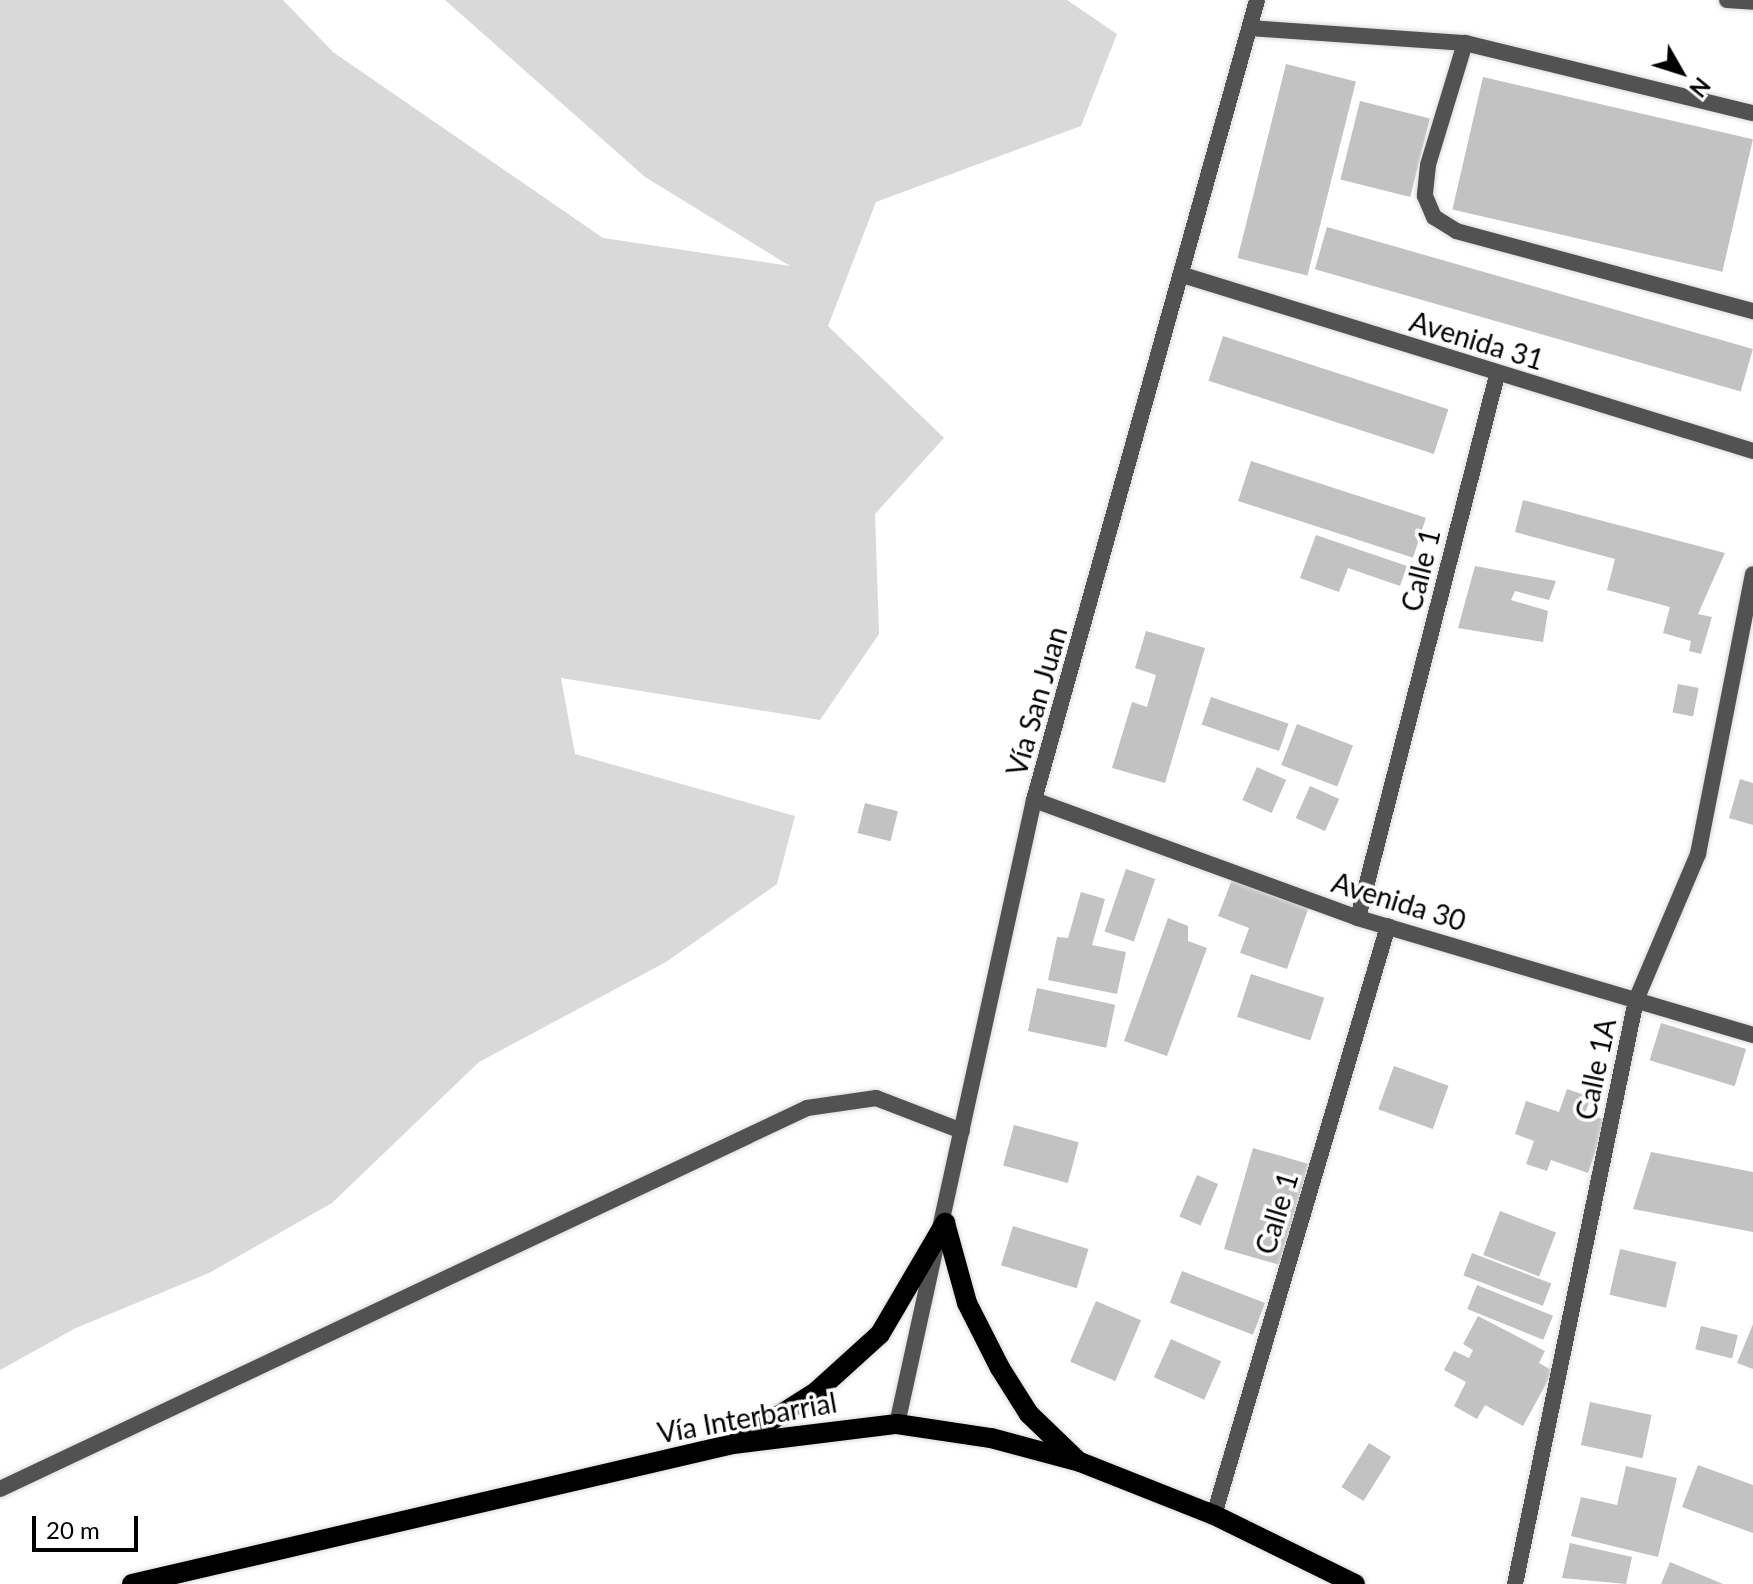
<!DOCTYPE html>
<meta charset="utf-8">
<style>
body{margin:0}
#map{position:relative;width:1753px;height:1584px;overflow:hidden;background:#fff;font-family:Lato,sans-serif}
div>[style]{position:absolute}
.green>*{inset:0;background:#d9d9d9}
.building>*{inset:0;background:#c2c2c2;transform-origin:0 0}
.roads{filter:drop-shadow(0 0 2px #dbdbdb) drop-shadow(0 0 2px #dbdbdb)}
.service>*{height:16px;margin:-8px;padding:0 8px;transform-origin:8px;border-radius:8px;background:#525252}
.minor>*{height:16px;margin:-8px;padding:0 8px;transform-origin:8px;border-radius:8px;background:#525252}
.tertiary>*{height:16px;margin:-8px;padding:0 8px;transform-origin:8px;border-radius:8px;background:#525252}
.primary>*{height:20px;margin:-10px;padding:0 10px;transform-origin:10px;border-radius:10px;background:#000}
span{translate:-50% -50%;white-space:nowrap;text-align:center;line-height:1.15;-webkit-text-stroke:7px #fff;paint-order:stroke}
.street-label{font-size:28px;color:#000}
.north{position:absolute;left:1641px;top:32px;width:80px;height:80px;-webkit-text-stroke:6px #fff;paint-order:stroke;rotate:129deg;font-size:22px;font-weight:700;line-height:32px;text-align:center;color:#000}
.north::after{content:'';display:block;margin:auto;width:28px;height:36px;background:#000;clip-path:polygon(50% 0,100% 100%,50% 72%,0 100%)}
.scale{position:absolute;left:32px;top:1516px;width:106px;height:36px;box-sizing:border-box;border:4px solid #000;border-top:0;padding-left:10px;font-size:24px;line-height:28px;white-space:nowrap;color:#000;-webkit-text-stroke:6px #fff;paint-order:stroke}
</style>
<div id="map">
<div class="green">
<i style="clip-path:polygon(0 0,283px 0,333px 52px,603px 238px,790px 266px,645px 177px,445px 0,1067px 0,1117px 34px,1081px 126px,876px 202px,828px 326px,944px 438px,875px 514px,879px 634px,820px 720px,561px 678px,575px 754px,795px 816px,777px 884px,666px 962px,479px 1062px,332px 1203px,209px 1273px,76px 1328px,0 1370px)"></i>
</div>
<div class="building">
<i style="left:1286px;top:64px;width:72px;height:200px;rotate:14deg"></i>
<i style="left:1483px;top:77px;width:277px;height:136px;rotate:13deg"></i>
<i style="left:1360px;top:101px;width:72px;height:81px;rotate:14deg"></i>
<i style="left:1327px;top:227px;width:443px;height:44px;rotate:16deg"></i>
<i style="left:1223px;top:336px;width:237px;height:47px;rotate:18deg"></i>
<i style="left:1251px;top:461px;width:184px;height:42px;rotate:18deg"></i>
<i style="clip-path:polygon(1523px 500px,1725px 553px,1698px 614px,1712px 617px,1701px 654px,1689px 651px,1691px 641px,1663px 633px,1670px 607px,1607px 590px,1615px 559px,1515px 532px)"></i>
<i style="clip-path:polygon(1316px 535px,1407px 566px,1400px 586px,1348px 568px,1339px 592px,1300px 578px)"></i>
<i style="clip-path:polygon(1475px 566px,1556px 581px,1549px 600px,1515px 591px,1511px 600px,1548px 611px,1543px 642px,1458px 628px)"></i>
<i style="clip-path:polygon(1146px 631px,1205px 648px,1165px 783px,1112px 768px,1132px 702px,1147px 707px,1156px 675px,1135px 668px)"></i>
<i style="left:1678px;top:684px;width:21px;height:29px;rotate:11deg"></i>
<i style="left:1211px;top:697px;width:82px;height:29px;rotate:19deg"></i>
<i style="left:1297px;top:724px;width:60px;height:44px;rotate:21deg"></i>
<i style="left:1257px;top:767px;width:32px;height:36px;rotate:24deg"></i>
<i style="clip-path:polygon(1740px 779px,1753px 783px,1753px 825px,1729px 818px)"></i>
<i style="left:1310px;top:786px;width:32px;height:35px;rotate:24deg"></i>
<i style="left:865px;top:803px;width:34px;height:31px;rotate:14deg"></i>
<i style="left:1126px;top:869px;width:31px;height:66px;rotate:19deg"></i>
<i style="clip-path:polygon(1235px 872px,1312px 898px,1287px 969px,1240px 953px,1249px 928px,1218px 916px)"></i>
<i style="clip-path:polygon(1081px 892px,1105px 899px,1092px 945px,1126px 952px,1117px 994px,1048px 980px,1057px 937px,1068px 938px)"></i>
<i style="clip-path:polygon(1168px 918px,1188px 926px,1188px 941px,1207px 948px,1167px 1056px,1124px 1041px)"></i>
<i style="left:1251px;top:974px;width:77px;height:45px;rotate:18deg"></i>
<i style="left:1037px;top:988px;width:80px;height:44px;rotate:12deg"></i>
<i style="left:1661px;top:1023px;width:89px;height:39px;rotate:17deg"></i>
<i style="left:1394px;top:1066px;width:58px;height:46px;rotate:20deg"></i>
<i style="clip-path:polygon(1567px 1089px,1591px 1097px,1585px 1113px,1606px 1120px,1588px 1173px,1551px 1160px,1547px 1171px,1526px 1164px,1534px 1141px,1515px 1134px,1526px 1101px,1559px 1112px)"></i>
<i style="left:1014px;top:1125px;width:67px;height:42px;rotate:15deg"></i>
<i style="left:1253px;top:1148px;width:58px;height:105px;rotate:16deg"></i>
<i style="clip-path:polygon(1651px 1152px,1753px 1172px,1753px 1232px,1633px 1209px)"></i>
<i style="left:1197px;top:1175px;width:23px;height:45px;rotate:23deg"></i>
<i style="left:1500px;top:1211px;width:60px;height:47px;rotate:21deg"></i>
<i style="left:1013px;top:1226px;width:79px;height:41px;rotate:17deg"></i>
<i style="left:1620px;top:1249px;width:58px;height:47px;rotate:13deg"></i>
<i style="left:1472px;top:1253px;width:85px;height:24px;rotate:21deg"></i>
<i style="left:1182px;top:1271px;width:89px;height:34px;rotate:21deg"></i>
<i style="left:1477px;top:1285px;width:82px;height:26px;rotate:22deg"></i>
<i style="left:1096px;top:1301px;width:49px;height:66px;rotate:23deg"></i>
<i style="clip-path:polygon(1478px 1316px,1545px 1351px,1539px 1363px,1553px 1371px,1523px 1426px,1485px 1405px,1477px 1419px,1454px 1406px,1466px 1382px,1444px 1370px,1454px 1351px,1469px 1358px,1473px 1350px,1463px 1344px)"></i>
<i style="clip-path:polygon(1753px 1324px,1753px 1369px,1737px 1363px)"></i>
<i style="left:1701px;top:1326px;width:38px;height:24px;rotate:14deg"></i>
<i style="left:1171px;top:1339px;width:55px;height:42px;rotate:24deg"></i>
<i style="left:1590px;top:1402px;width:63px;height:44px;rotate:12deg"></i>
<i style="left:1369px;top:1443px;width:26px;height:52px;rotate:32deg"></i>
<i style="clip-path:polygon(1698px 1465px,1753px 1485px,1753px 1533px,1682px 1507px)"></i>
<i style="clip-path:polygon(1626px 1466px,1677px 1478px,1658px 1557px,1571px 1536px,1581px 1497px,1617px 1505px)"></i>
<i style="clip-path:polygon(1570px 1543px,1632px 1557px,1626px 1584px,1562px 1578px)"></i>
<i style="clip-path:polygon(1670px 1562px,1723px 1584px,1661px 1584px)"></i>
</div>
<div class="roads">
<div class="service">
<i style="left:1250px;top:28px;width:216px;rotate:4deg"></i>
<i style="left:1465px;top:43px;width:296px;rotate:13.7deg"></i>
<i style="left:1465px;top:43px;width:127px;rotate:106.9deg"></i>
<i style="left:1428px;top:165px;width:31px;rotate:96deg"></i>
<i style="left:1425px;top:196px;width:23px;rotate:67deg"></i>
<i style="left:1434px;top:217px;width:26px;rotate:32deg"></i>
<i style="left:1456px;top:231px;width:308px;rotate:15.1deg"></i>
<i style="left:0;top:1489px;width:892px;rotate:-25.27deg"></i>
<i style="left:807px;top:1108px;width:70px;rotate:-8.2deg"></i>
<i style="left:876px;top:1098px;width:92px;rotate:21deg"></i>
</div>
<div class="minor">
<i style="left:1727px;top:0;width:26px;rotate:4deg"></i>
<i style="left:1186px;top:276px;width:593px;rotate:17.15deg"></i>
<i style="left:1034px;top:800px;width:345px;rotate:20deg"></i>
<i style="left:1358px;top:918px;width:412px;rotate:16.5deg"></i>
<i style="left:1358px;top:918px;width:561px;rotate:-75.64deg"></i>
<i style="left:1214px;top:1515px;width:614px;rotate:-73.54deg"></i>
<i style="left:1515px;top:1584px;width:596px;rotate:-78.29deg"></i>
<i style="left:1636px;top:1000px;width:159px;rotate:-67deg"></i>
<i style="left:1698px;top:854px;width:285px;rotate:-78.9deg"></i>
</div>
<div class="tertiary">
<i style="left:897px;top:1424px;width:639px;rotate:-77.62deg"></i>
<i style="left:1034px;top:800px;width:830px;rotate:-74.42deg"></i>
</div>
<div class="primary">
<i style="left:945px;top:1223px;width:83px;rotate:74.6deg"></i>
<i style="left:967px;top:1303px;width:73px;rotate:63.1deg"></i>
<i style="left:1000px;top:1368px;width:54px;rotate:57.8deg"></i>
<i style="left:1029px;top:1414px;width:65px;rotate:43.8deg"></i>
<i style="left:748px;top:1435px;width:80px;rotate:-32.3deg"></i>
<i style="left:816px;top:1392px;width:86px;rotate:-42.2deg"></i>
<i style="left:880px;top:1334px;width:129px;rotate:-59.6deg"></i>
<i style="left:132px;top:1584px;width:617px;rotate:-13.11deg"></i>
<i style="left:733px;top:1444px;width:165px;rotate:-7deg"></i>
<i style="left:897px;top:1424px;width:95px;rotate:8.5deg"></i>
<i style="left:991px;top:1438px;width:92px;rotate:15.1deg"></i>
<i style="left:1080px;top:1462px;width:144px;rotate:21.6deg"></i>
<i style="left:1214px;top:1515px;width:157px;rotate:26.1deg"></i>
</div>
</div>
<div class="street-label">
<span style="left:1477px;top:340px;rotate:17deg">Avenida 31</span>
<span style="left:1420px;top:570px;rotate:-76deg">Calle 1</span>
<span style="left:1036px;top:701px;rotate:-74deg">Vía San Juan</span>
<span style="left:1399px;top:901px;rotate:17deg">Avenida 30</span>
<span style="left:1595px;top:1069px;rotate:-78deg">Calle 1A</span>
<span style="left:1276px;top:1213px;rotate:-73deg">Calle 1</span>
<span style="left:747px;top:1417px;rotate:-10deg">Vía Interbarrial</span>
</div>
<div class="north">N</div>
<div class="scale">20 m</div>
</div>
